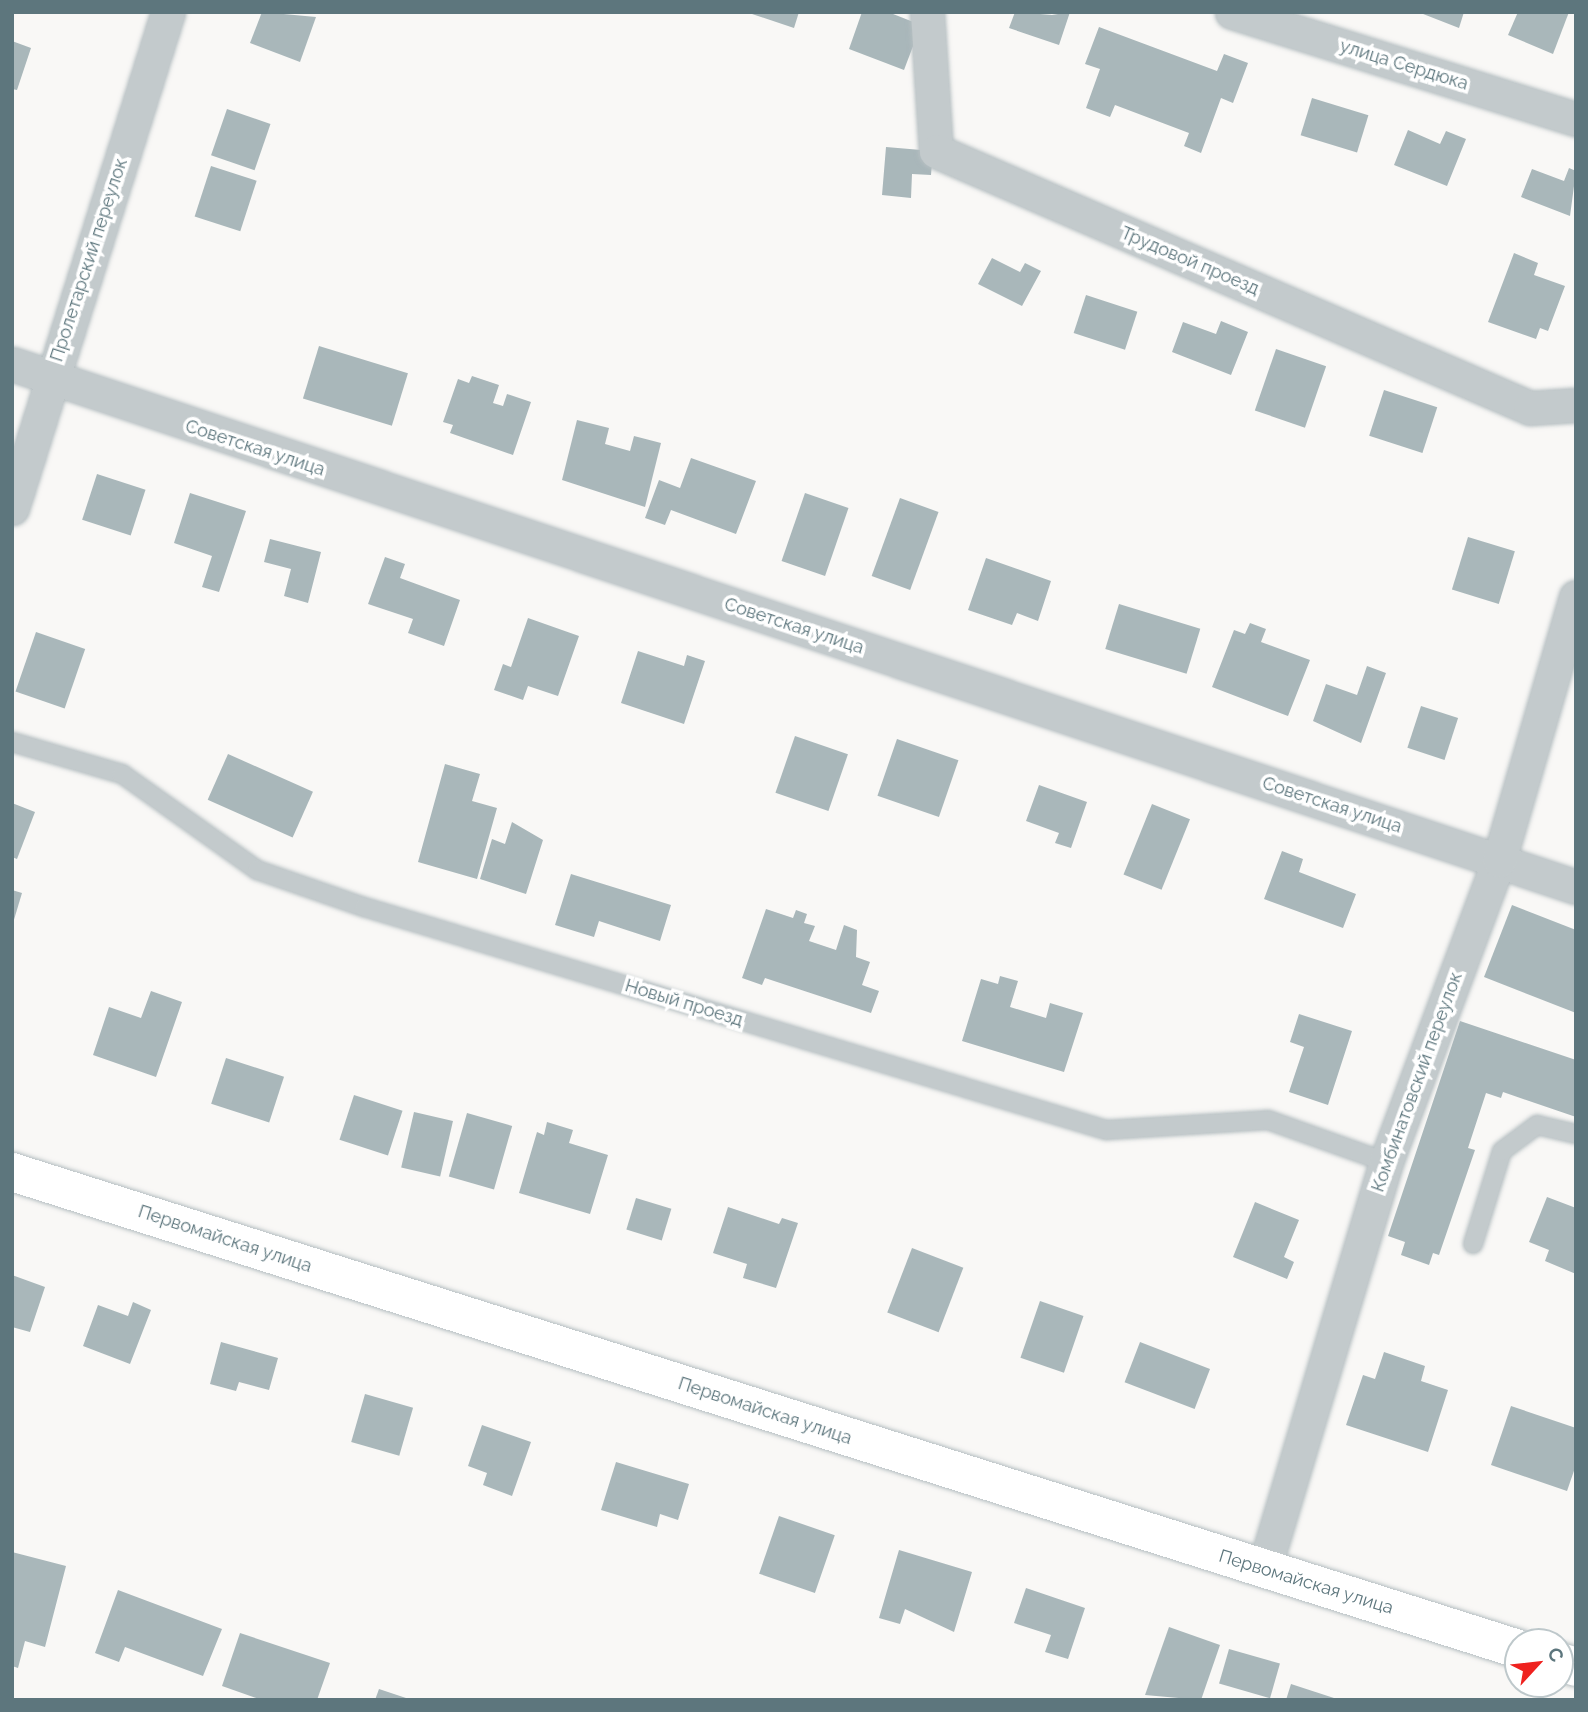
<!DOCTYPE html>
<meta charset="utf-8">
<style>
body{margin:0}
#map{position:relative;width:1588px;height:1712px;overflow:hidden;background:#f9f8f6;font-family:Raleway,sans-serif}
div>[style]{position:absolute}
.building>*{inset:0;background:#a9b7ba;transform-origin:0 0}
.roads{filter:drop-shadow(0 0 2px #b5bec1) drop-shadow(0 0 2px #b5bec1)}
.service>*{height:18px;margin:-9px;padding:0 9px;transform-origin:9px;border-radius:9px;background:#c3cacc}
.minor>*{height:33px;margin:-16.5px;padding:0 16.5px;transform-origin:16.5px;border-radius:16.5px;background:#c3cacc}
.secondary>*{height:38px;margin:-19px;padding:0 19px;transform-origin:19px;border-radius:19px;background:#fff}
span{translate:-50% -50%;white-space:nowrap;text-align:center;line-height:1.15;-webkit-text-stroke:7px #fff;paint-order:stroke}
.street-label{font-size:18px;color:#5d767d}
.frame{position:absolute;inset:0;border:14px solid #5d767d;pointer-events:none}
.north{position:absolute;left:1504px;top:1628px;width:70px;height:70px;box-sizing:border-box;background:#fff;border:2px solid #bec8cb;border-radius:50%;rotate:63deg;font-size:19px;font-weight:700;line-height:28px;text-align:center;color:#5d767d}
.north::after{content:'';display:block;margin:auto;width:24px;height:32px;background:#ef221f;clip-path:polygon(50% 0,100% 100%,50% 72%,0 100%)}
</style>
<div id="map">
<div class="building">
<i style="clip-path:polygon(262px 12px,316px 17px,300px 62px,250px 43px)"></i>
<i style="clip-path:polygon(746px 12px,799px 12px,794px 28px)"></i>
<i style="clip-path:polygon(862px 12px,888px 12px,921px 25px,904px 70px,849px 49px)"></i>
<i style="clip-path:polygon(1015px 12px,1052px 15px,1070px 12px,1059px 45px,1009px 28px)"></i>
<i style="clip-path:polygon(1418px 12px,1464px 12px,1459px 28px)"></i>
<i style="clip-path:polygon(1518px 12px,1569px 12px,1553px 54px,1508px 35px)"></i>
<i style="clip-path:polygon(1099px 27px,1217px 71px,1224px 54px,1248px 63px,1233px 103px,1221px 98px,1201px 153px,1184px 146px,1189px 133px,1115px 105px,1110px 117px,1086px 108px,1100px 69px,1085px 64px)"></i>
<i style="clip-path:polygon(12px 41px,31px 48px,17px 90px,12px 89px)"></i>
<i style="left:1312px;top:98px;width:59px;height:39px;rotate:17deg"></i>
<i style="left:227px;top:109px;width:46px;height:49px;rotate:19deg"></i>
<i style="clip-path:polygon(1408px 130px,1440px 144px,1446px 131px,1466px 139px,1447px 186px,1394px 165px)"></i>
<i style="clip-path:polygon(886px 147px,933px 151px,931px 175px,912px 174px,911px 198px,882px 195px)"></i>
<i style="left:211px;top:166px;width:48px;height:53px;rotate:18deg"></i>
<i style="clip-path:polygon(1569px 168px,1576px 171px,1570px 216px,1521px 197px,1532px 169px,1564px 181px)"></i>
<i style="clip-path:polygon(1514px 253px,1538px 263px,1534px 275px,1565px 286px,1548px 331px,1540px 328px,1536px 339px,1488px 322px)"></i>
<i style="clip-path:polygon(992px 258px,1020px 272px,1025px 263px,1041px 271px,1022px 306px,978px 284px)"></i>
<i style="left:1086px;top:295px;width:54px;height:40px;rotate:18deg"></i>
<i style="clip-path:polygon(1221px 321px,1248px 332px,1231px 375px,1172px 352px,1183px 322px,1216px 334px)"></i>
<i style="left:319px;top:346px;width:93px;height:55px;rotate:17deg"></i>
<i style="left:1276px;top:349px;width:53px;height:65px;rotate:19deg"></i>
<i style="clip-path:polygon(472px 376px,499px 385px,493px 403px,503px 406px,507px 394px,531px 402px,513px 455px,450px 433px,453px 425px,443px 422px,458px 379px,469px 383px)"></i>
<i style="left:1384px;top:390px;width:56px;height:48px;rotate:18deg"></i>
<i style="clip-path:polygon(577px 420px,609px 428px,605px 444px,630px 451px,634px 436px,661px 443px,645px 507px,562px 480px)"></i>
<i style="clip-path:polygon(691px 458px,756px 481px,736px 534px,671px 510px,665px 525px,645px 518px,659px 480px,680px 488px)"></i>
<i style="left:97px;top:474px;width:51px;height:48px;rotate:18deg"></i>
<i style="clip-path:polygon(190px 493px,246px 511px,219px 592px,202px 587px,212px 556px,174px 543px)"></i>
<i style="left:805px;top:493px;width:46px;height:72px;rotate:19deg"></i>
<i style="left:900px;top:498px;width:41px;height:83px;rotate:20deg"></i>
<i style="left:1468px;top:537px;width:49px;height:55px;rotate:17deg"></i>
<i style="clip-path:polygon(270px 539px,321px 552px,308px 603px,284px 596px,291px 569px,264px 562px)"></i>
<i style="clip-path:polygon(385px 557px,405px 564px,400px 578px,460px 600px,444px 646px,408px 633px,413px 619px,368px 604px)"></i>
<i style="clip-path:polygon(986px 558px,1051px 581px,1038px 621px,1017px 613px,1012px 625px,968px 610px)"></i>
<i style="left:1119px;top:604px;width:85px;height:47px;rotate:17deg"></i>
<i style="clip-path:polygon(528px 618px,579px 636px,558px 696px,528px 686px,523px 700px,494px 690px,503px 664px,511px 667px)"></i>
<i style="clip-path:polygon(1250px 623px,1266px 629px,1261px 642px,1310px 660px,1288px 716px,1212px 687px,1234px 630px,1245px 634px)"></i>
<i style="left:36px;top:632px;width:52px;height:63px;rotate:19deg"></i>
<i style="clip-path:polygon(638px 651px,684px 666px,687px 655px,705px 661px,684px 724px,621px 703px)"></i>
<i style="clip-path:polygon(1367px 666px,1386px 673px,1361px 743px,1313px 721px,1326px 684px,1357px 695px)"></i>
<i style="left:1421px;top:706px;width:39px;height:44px;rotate:18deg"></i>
<i style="left:795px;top:736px;width:56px;height:60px;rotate:19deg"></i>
<i style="left:897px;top:739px;width:65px;height:60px;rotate:19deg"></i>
<i style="left:228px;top:754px;width:93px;height:50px;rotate:24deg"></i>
<i style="clip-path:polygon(445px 764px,480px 774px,472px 801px,497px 808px,477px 879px,418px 862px)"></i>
<i style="clip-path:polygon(1039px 785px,1087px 802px,1071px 848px,1055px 843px,1059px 833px,1026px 821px)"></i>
<i style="clip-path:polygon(12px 803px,35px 812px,17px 859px,12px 857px)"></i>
<i style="left:1152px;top:804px;width:41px;height:76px;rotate:22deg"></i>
<i style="clip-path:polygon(512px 822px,543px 840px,526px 894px,480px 879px,492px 839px,505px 844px)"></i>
<i style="clip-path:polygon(1282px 851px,1303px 859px,1299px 872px,1356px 894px,1343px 928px,1264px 899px)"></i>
<i style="clip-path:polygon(571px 874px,671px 905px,660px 941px,599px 921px,594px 937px,555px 925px)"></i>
<i style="clip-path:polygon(12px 890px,22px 893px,13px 923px,12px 923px)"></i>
<i style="clip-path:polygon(1512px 905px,1576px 930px,1576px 1013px,1484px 977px)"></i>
<i style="clip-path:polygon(766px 909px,793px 918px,796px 910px,807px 914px,804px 923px,815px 926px,809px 941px,836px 950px,844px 925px,857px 930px,856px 957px,870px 962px,862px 985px,879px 991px,871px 1013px,765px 978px,762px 985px,742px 978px)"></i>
<i style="clip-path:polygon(1000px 976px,1018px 981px,1010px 1007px,1046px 1018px,1050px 1003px,1083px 1013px,1064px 1072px,962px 1041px,981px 979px,998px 984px)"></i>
<i style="clip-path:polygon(151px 991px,182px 1002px,156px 1077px,93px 1055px,109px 1007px,141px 1018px)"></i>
<i style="clip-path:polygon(1299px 1014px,1352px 1031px,1328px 1105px,1289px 1092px,1304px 1047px,1290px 1042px)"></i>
<i style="clip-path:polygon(1460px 1021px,1576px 1060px,1576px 1117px,1503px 1092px,1501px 1098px,1486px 1093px,1468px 1148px,1475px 1150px,1439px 1255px,1433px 1253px,1429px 1265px,1401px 1255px,1405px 1242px,1388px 1236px)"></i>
<i style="left:226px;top:1058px;width:61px;height:48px;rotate:18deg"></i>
<i style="left:354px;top:1095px;width:51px;height:47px;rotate:18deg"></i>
<i style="left:414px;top:1112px;width:40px;height:57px;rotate:13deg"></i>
<i style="left:467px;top:1113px;width:47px;height:66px;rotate:16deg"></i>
<i style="clip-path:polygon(547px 1122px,573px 1130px,569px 1143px,608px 1155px,590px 1214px,519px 1193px,537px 1132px,544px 1135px)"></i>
<i style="clip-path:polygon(1547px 1197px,1576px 1208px,1576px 1274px,1545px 1261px,1549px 1250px,1529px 1242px)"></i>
<i style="left:636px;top:1198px;width:37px;height:33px;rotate:17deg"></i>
<i style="clip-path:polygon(1255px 1202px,1299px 1220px,1284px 1257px,1294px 1262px,1287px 1279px,1233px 1257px)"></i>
<i style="clip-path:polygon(728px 1207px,779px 1224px,782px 1218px,798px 1223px,776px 1288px,743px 1278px,747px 1264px,713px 1253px)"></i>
<i style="left:912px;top:1248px;width:55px;height:69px;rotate:21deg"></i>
<i style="clip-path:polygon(12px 1275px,45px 1287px,30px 1332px,12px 1327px)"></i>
<i style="left:1040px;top:1301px;width:46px;height:60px;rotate:19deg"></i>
<i style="clip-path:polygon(133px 1302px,151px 1310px,130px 1364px,83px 1346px,98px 1305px,128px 1316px)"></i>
<i style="clip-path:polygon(221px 1342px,278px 1358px,269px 1390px,239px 1382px,236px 1391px,210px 1384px)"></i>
<i style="left:1140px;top:1342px;width:75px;height:43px;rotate:21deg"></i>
<i style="clip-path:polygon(1384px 1352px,1425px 1366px,1421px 1381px,1448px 1390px,1428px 1452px,1346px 1425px,1363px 1375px,1375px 1379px)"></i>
<i style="left:365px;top:1394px;width:50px;height:50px;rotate:16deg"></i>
<i style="clip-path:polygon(1511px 1406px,1576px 1428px,1576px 1465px,1567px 1491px,1491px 1465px)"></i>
<i style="clip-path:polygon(482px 1425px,531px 1442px,512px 1496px,483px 1485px,487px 1473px,468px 1466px)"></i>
<i style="clip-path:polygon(616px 1462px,689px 1484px,678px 1520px,660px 1514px,657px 1527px,601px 1510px)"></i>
<i style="left:779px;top:1516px;width:59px;height:61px;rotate:19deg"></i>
<i style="clip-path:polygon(899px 1550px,972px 1572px,954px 1632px,905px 1609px,900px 1624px,879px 1618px)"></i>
<i style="clip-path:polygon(12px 1552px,66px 1566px,45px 1647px,25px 1641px,18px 1668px,12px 1666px)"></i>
<i style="clip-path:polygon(1026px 1588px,1085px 1608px,1068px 1659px,1045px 1652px,1051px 1635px,1014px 1623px)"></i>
<i style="clip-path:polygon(118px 1590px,222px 1629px,203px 1676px,125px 1647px,119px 1662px,95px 1653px)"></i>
<i style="clip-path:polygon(1169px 1627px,1220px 1645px,1201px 1700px,1145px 1695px)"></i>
<i style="clip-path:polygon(240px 1633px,330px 1663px,317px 1700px,262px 1700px,222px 1686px)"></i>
<i style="left:1229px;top:1649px;width:53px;height:36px;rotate:16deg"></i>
<i style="clip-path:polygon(1291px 1684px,1337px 1699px,1337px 1700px,1286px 1700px)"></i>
<i style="clip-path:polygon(379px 1689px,409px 1699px,409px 1700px,375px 1700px)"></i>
</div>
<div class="roads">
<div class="service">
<i style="left:12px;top:742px;width:115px;rotate:16.2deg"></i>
<i style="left:122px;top:774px;width:166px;rotate:35.4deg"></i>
<i style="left:257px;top:870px;width:113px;rotate:19.1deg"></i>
<i style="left:364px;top:907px;width:775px;rotate:16.73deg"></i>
<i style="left:1106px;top:1130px;width:162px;rotate:-3.5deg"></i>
<i style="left:1268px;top:1120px;width:125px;rotate:19.6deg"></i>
<i style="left:1473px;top:1244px;width:97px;rotate:-72.7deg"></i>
<i style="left:1502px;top:1151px;width:44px;rotate:-36.6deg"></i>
<i style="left:1537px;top:1125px;width:40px;rotate:13deg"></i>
</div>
<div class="minor">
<i style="left:927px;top:12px;width:139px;rotate:86.3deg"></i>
<i style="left:936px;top:151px;width:647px;rotate:23.4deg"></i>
<i style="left:1530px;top:408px;width:46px;rotate:-3.7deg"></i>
<i style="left:1232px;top:12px;width:360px;rotate:17.3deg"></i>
<i style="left:12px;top:364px;width:1649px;rotate:18.49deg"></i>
<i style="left:12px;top:508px;width:520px;rotate:-72.54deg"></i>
<i style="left:1264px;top:1569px;width:425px;rotate:-73.3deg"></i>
<i style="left:1386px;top:1162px;width:322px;rotate:-69.5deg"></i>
<i style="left:1499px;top:860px;width:274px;rotate:-73.7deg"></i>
</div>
<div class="secondary">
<i style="left:12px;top:1172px;width:1580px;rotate:17.57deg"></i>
<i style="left:1560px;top:1662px;width:17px;rotate:17deg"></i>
</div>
</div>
<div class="street-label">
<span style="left:1404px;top:65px;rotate:17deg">улица Сердюка</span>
<span style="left:89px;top:260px;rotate:-72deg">Пролетарский переулок</span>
<span style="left:1190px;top:261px;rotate:23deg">Трудовой проезд</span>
<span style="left:255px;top:448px;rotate:18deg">Советская улица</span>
<span style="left:794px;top:626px;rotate:18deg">Советская улица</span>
<span style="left:1332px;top:805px;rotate:18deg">Советская улица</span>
<span style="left:684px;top:1003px;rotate:17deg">Новый проезд</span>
<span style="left:1417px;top:1082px;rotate:-70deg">Комбинатовский переулок</span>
<span style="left:225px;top:1239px;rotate:18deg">Первомайская улица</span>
<span style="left:765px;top:1411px;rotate:18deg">Первомайская улица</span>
<span style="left:1306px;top:1582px;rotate:17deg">Первомайская улица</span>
</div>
<div class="frame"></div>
<div class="north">С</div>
</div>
